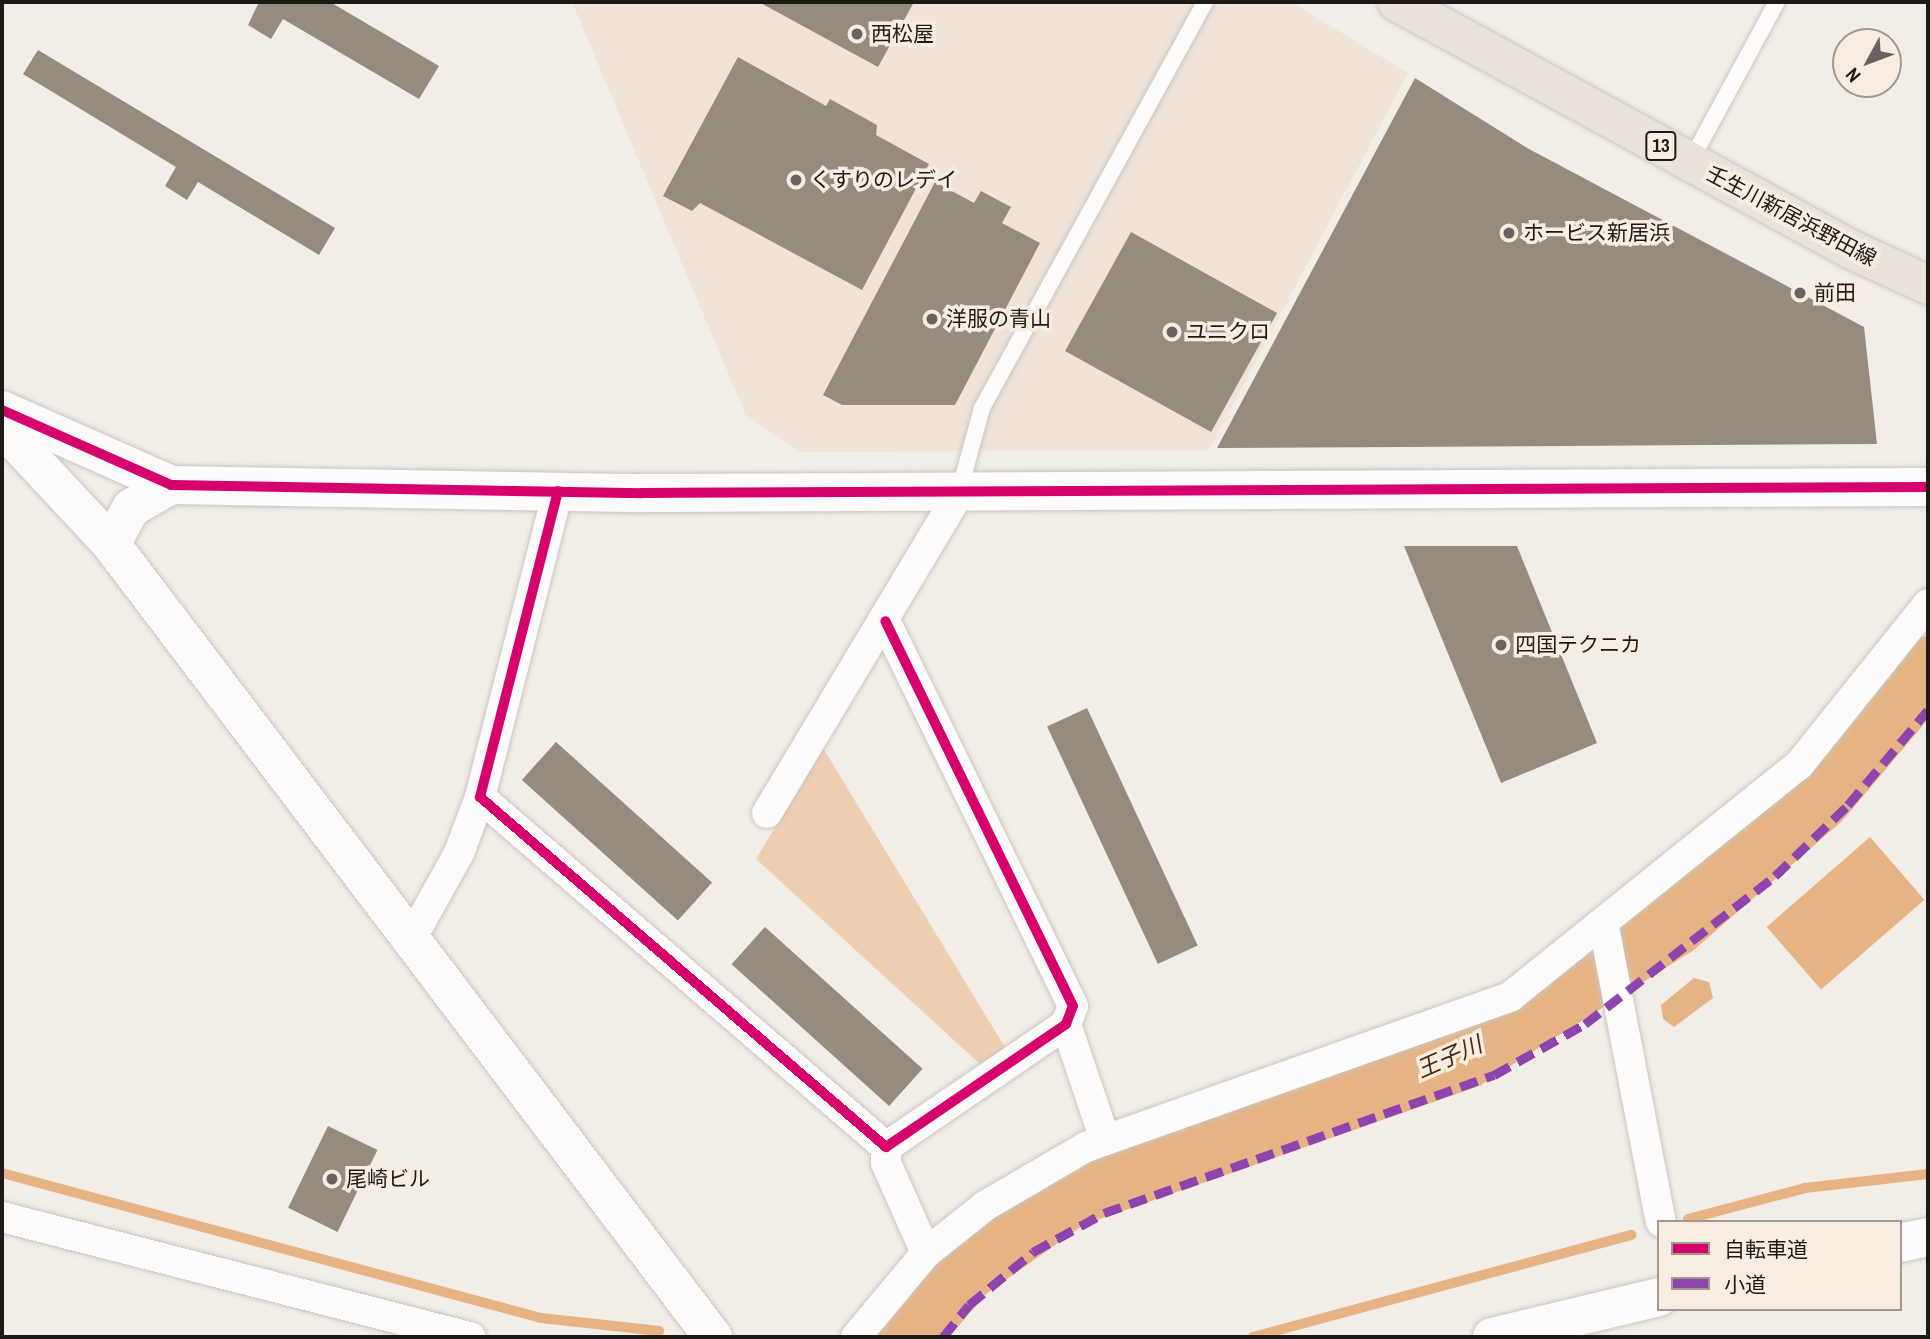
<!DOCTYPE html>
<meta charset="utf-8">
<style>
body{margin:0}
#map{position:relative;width:1930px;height:1339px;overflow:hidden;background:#f3ede7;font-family:"Archivo Narrow","Noto Sans JP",sans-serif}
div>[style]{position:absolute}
.built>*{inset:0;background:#f1e3d7}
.green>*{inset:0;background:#efcfb2}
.water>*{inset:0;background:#e6b484;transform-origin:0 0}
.stream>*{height:10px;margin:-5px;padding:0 5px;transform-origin:5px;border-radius:5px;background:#e6b484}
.river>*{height:65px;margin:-32.5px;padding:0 32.5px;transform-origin:32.5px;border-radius:32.5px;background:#e6b484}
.building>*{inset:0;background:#978b7d;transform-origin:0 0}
.roads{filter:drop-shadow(0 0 2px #cac5c0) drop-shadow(0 0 2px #cac5c0)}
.service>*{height:16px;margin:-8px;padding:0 8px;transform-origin:8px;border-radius:8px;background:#fdfcfb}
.minor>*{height:30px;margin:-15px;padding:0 15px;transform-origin:15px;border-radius:15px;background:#fdfcfb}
.tertiary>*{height:38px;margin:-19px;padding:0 19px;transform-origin:19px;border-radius:19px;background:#fdfcfb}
.primary>*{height:38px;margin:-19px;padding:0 19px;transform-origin:19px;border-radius:19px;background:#eae3db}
.quiet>*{height:9px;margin-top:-4.5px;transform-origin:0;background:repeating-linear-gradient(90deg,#8e44ad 0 18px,transparent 0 27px)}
.cycleway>*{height:10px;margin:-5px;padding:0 5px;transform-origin:5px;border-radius:5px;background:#d6006c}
.dots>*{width:19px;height:19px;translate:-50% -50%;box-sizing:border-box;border:4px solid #f9ece1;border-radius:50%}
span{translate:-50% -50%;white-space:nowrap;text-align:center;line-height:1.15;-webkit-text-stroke:7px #f9ece1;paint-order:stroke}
.shield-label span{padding:2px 5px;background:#f9ece1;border:2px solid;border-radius:5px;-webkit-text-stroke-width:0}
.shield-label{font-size:19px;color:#1e1916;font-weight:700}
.poi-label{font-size:21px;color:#1e1916}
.left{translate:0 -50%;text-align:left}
.street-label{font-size:21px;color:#1e1916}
.water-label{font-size:23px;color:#472a0e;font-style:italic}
.frame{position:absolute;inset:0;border:4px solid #1e1916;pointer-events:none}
.legend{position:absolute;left:1657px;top:1220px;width:245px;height:91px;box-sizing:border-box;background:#f9ece1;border:2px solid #a19890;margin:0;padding:9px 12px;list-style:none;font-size:21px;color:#1e1916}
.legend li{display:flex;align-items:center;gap:14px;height:35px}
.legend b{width:35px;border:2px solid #a19890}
.north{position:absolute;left:1832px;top:28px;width:70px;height:70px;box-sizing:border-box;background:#f9ece1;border:2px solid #a19890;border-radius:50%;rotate:229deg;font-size:19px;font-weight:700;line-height:28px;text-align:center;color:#1e1916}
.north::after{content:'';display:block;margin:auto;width:24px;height:32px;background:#69635f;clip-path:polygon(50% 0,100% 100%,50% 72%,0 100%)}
</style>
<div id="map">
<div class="built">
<i style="clip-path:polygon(572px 2px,1291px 2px,1408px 73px,1209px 450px,799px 452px,746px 416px)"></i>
</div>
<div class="green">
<i style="clip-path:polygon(823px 748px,1006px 1049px,981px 1065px,756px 859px)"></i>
</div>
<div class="water">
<i style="left:1870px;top:837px;width:83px;height:137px;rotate:49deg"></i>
<i style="clip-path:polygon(1694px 978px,1709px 982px,1713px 998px,1674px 1027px,1663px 1019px,1661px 1005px)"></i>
</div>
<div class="stream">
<i style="left:2px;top:1173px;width:558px;rotate:15.06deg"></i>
<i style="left:541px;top:1318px;width:119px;rotate:6.3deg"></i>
<i style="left:1688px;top:1219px;width:121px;rotate:-14.8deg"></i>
<i style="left:1805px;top:1188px;width:124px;rotate:-6.5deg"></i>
<i style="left:1253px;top:1337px;width:392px;rotate:-15.1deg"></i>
</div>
<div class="river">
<i style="left:905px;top:1337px;width:90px;rotate:-49.1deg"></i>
<i style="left:964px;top:1269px;width:128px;rotate:-35.4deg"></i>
<i style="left:1068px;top:1195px;width:420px;rotate:-19.3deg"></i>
<i style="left:1464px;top:1056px;width:247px;rotate:-32.3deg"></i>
<i style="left:1673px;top:924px;width:192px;rotate:-41deg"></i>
<i style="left:1818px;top:798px;width:170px;rotate:-49.8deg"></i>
</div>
<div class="building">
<i style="clip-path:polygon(259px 2px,330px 2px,439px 66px,419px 99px,283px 19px,271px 39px,248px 25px)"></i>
<i style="clip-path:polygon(759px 2px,914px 2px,878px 67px)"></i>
<i style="clip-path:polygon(38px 50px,335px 228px,319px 255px,198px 182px,187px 200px,165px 186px,176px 167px,23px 74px)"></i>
<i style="clip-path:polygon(738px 57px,826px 106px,830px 99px,877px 125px,876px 135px,929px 164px,862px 290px,700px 203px,692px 211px,663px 196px)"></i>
<i style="clip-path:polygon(1415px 78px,1529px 149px,1864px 327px,1877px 444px,1217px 448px)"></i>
<i style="clip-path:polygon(935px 182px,974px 203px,981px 191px,1011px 207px,1002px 223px,1040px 243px,955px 405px,842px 405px,823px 395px)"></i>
<i style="left:1131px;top:232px;width:167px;height:136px;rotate:29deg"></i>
<i style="clip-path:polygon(1404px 546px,1517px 546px,1597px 743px,1501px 783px)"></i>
<i style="left:1087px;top:708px;width:262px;height:44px;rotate:65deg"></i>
<i style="left:556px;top:742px;width:210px;height:51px;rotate:42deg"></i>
<i style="left:765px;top:927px;width:212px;height:50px;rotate:42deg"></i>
<i style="left:328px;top:1126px;width:55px;height:91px;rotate:26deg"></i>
</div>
<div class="roads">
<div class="service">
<i style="left:1690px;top:162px;width:182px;rotate:-61.5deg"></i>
<i style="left:959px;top:492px;width:87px;rotate:-74.7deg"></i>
<i style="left:982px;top:408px;width:463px;rotate:-61.2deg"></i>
</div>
<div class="minor">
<i style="left:558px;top:491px;width:316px;rotate:104.3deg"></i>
<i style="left:480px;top:797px;width:536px;rotate:40.76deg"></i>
<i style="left:886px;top:1147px;width:218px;rotate:-34.3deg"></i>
<i style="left:1066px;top:1024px;width:19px;rotate:-69deg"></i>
<i style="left:1073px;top:1006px;width:428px;rotate:-116deg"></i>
<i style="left:767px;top:813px;width:373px;rotate:-59deg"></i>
<i style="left:1604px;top:927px;width:300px;rotate:79.1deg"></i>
<i style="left:411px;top:939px;width:98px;rotate:-60.8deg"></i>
<i style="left:459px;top:853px;width:60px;rotate:-69.4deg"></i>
<i style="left:1066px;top:1024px;width:122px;rotate:71.4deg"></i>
<i style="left:886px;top:1147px;width:16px;rotate:90deg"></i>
<i style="left:886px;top:1163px;width:98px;rotate:66deg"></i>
<i style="left:2px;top:1217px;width:484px;rotate:14.4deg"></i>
<i style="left:856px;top:1337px;width:109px;rotate:-50.2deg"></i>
<i style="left:926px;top:1253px;width:75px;rotate:-38.5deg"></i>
<i style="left:985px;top:1206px;width:117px;rotate:-30.3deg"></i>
<i style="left:1086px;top:1147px;width:450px;rotate:-19.5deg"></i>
<i style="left:1510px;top:997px;width:371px;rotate:-38.8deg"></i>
<i style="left:1799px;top:765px;width:206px;rotate:-51.3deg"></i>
</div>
<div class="tertiary">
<i style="left:2px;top:410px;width:185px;rotate:23.9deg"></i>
<i style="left:171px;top:485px;width:471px;rotate:1deg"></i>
<i style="left:642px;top:493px;width:1286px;rotate:-0.27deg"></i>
<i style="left:2px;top:427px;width:160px;rotate:47deg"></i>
<i style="left:111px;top:544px;width:996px;rotate:52.8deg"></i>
<i style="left:111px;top:544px;width:41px;rotate:-60.9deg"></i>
<i style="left:131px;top:508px;width:46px;rotate:-29.9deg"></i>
<i style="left:1900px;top:1243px;width:29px;rotate:-12deg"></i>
<i style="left:1492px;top:1337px;width:172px;rotate:-13.5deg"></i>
</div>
<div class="primary">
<i style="left:1397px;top:2px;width:518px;rotate:28.59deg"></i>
<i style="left:1852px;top:250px;width:84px;rotate:24.7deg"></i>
</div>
</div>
<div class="quiet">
<i style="left:943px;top:1337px;width:41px;rotate:-50.9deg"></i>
<i style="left:969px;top:1305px;width:83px;rotate:-39.6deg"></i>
<i style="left:1033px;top:1252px;width:81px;rotate:-28.8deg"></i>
<i style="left:1104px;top:1213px;width:414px;rotate:-19.5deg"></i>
<i style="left:1494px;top:1075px;width:104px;rotate:-29.3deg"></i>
<i style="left:1585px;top:1024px;width:241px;rotate:-37.9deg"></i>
<i style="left:1775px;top:876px;width:102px;rotate:-44.2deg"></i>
<i style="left:1848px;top:805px;width:124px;rotate:-49.9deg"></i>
</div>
<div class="cycleway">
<i style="left:2px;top:410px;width:185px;rotate:23.9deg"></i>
<i style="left:171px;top:485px;width:471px;rotate:1deg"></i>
<i style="left:642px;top:493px;width:1286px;rotate:-0.27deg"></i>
<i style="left:558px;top:491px;width:316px;rotate:104.3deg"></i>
<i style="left:480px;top:797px;width:536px;rotate:40.76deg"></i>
<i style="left:886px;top:1147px;width:218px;rotate:-34.3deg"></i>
<i style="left:1066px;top:1024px;width:19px;rotate:-69deg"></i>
<i style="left:1073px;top:1006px;width:428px;rotate:-116deg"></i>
</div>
<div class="dots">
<i style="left:857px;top:34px;background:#69635f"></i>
<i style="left:796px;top:180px;background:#69635f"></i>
<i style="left:1509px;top:233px;background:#69635f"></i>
<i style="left:1800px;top:293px;background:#69635f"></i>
<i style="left:932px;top:319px;background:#69635f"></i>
<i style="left:1172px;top:332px;background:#69635f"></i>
<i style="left:1501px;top:645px;background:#69635f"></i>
<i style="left:332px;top:1179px;background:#69635f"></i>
</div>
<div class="shield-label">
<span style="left:1661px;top:146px">13</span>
</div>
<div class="poi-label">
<span class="left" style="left:871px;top:34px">西松屋</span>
<span class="left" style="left:810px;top:180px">くすりのレデイ</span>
<span class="left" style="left:1523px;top:233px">ホービス新居浜</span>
<span class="left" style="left:1814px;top:293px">前田</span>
<span class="left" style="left:946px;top:319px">洋服の青山</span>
<span class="left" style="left:1186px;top:332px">ユニクロ</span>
<span class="left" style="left:1515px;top:645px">四国テクニカ</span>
<span class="left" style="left:346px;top:1179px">尾崎ビル</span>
</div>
<div class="street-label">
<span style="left:1791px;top:216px;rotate:28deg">壬生川新居浜野田線</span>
</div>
<div class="water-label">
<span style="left:1449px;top:1057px;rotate:-24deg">王子川</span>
</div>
<div class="frame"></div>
<ul class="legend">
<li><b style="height:9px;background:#d6006c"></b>自転車道</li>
<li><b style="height:9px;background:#8e44ad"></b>小道</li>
</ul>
<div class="north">N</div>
</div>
